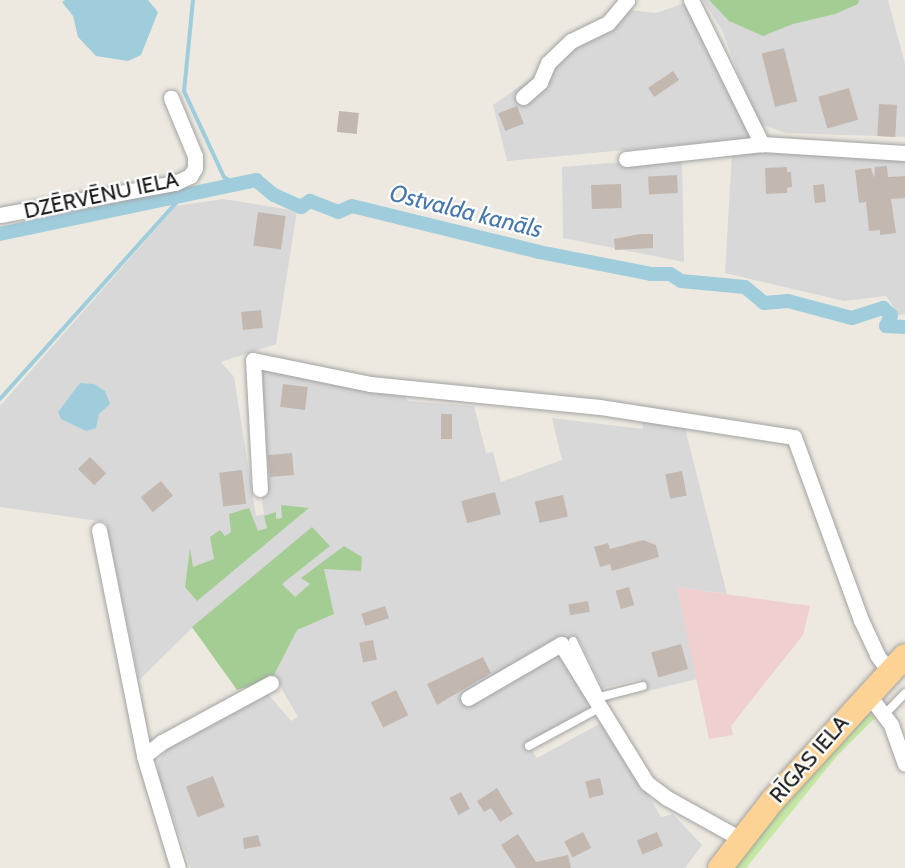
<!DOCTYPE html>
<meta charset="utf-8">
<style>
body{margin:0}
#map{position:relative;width:905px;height:868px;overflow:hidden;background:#ede9e0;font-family:Cabin,sans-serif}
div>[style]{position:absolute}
.residential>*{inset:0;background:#d9d8d8}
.commercial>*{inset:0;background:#efd0ce}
.grass>*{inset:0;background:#c5e9a4}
.forest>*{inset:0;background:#a4cd94}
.water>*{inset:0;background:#9fcddc}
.stream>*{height:4px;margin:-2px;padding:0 2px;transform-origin:2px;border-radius:2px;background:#9fcddc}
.canal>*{height:14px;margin:-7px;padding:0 7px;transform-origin:7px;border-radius:7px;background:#9fcddc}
.building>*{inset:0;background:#c2b8b0;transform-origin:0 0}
.roads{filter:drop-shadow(0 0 2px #a2a2a2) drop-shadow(0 0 2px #a2a2a2)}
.lane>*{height:8px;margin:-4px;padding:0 4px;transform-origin:4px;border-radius:4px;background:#fff}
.street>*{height:15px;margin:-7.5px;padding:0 7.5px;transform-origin:7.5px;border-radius:7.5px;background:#fff}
.primary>*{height:24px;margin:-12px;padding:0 12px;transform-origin:12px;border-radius:12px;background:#fdd295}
span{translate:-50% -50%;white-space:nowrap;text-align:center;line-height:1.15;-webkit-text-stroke:4.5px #fff;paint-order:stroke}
.street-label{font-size:22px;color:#1b1b1b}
.water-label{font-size:24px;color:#4778ab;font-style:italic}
</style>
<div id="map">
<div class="residential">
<i style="clip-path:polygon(703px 0,888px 0,905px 64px,905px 137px,786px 133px,757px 123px,722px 30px)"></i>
<i style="clip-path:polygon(685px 3px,752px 138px,507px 161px,493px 105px,630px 10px,656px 13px)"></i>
<i style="clip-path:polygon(785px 150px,905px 157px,905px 314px,899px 315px,886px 296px,844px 301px,725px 273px,732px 152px)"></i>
<i style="clip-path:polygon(682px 157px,684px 262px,563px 238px,562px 167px)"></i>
<i style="clip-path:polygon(223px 199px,297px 211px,276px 344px,221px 362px,234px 377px,256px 516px,264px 514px,254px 443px,257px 367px,404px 395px,408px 401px,474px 406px,486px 453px,493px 452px,501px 482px,562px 460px,552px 418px,643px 429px,642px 422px,685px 428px,727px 594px,677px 587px,697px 679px,644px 692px,641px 679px,603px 688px,579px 639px,568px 643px,589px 701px,587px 709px,527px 743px,537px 758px,605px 721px,661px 817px,673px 814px,702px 845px,685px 868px,191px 868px,158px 774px,158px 762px,167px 749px,268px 694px,291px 721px,298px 717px,276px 679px,249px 690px,192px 628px,139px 680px,106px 522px,0 507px,0 406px,176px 206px)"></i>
</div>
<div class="commercial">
<i style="clip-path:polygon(677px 587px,810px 606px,803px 635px,731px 726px,733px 735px,709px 739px)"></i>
</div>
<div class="grass">
<i style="clip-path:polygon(865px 714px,877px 716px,836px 757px,746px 868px,734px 868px,780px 808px)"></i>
</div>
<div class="forest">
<i style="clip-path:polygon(709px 0,859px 0,858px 4px,835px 14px,793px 24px,763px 36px,729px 21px)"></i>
<i style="clip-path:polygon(281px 505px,309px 508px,197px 601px,185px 587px,190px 548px,193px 567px,214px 559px,210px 537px,220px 530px,225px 536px,231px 532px,229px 514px,249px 508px,258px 531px,267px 528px,264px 516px,276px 512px,276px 519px,282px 518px)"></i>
<i style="clip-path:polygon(312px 527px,330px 546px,282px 584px,295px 597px,310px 584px,301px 578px,344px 546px,362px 557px,361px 571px,324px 569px,334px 614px,297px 630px,272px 679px,237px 690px,192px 627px)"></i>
</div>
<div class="water">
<i style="clip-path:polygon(65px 0,148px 0,158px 12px,141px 55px,128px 61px,96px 56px,78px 37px,73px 16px,62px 2px)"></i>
<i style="clip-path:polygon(80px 383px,94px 384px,105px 391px,110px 404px,99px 414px,96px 428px,86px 431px,61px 419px,58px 412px)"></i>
</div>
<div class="stream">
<i style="left:193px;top:0;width:91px;rotate:95.6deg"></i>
<i style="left:184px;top:91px;width:95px;rotate:65.1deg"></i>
<i style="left:224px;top:177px;width:13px;rotate:32deg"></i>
<i style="left:0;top:399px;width:271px;rotate:-48.1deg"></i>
</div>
<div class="canal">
<i style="left:0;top:234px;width:262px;rotate:-11.9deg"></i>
<i style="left:256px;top:180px;width:23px;rotate:40deg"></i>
<i style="left:274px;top:195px;width:30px;rotate:24deg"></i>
<i style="left:301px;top:207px;width:11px;rotate:-34deg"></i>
<i style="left:310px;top:201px;width:30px;rotate:21deg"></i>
<i style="left:338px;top:212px;width:15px;rotate:-23deg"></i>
<i style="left:352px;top:206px;width:193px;rotate:13.8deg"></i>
<i style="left:539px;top:252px;width:114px;rotate:11.1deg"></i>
<i style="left:651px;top:274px;width:19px"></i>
<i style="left:670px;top:274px;width:13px;rotate:32deg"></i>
<i style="left:681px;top:281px;width:64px;rotate:5.4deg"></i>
<i style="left:745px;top:287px;width:25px;rotate:40deg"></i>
<i style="left:764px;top:303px;width:24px;rotate:-5deg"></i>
<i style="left:788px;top:301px;width:66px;rotate:14.9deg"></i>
<i style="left:852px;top:318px;width:33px;rotate:-18deg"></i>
<i style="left:883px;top:308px;width:11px;rotate:41deg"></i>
<i style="left:891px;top:315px;width:12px;rotate:114deg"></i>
<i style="left:886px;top:326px;width:19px;rotate:3deg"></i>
</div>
<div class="building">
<i style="left:784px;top:48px;width:55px;height:23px;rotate:76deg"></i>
<i style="left:673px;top:71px;width:11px;height:30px;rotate:56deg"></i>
<i style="left:849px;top:88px;width:33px;height:32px;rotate:74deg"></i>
<i style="left:879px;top:104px;width:18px;height:32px;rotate:3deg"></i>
<i style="left:517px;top:106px;width:19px;height:20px;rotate:69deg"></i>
<i style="left:339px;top:111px;width:20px;height:21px;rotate:6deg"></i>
<i style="clip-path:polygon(887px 166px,888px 177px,905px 176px,905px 198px,891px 199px,896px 233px,880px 235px,880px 230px,869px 231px,866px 202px,859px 203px,855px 170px,871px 168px,874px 178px,875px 167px)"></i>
<i style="clip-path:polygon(787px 167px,787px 172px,791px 172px,792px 187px,787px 188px,787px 193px,766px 194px,765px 168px)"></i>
<i style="left:677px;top:175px;width:18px;height:29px;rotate:87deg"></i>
<i style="left:621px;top:184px;width:24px;height:30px;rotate:88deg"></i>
<i style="left:824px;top:184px;width:18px;height:11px;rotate:84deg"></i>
<i style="left:258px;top:212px;width:28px;height:34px;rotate:8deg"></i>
<i style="clip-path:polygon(640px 234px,653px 234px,653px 248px,615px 250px,614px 239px)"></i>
<i style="left:261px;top:310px;width:18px;height:20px;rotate:84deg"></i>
<i style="left:283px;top:384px;width:25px;height:23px;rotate:7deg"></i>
<i style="left:441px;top:414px;width:11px;height:25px"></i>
<i style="left:292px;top:453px;width:22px;height:24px;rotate:85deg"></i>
<i style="left:90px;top:457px;width:23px;height:17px;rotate:45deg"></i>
<i style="left:242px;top:470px;width:34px;height:23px;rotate:83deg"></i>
<i style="left:682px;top:471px;width:25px;height:17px;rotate:79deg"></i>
<i style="left:161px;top:481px;width:19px;height:26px;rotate:51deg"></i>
<i style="left:495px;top:492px;width:23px;height:35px;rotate:75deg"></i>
<i style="left:563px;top:495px;width:22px;height:29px;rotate:77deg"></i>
<i style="clip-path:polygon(643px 540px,656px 545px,659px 557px,612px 571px,610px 564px,600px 567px,594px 547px,608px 543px,610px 549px)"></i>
<i style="left:629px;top:587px;width:19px;height:14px;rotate:74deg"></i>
<i style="left:588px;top:601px;width:11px;height:20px;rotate:80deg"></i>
<i style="left:385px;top:606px;width:13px;height:25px;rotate:72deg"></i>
<i style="left:373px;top:640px;width:20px;height:14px;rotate:79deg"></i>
<i style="left:681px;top:644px;width:26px;height:31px;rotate:74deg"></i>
<i style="clip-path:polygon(483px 657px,491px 673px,437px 705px,427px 684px)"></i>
<i style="left:396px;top:690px;width:28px;height:28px;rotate:64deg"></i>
<i style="left:213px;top:776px;width:33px;height:29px;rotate:69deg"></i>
<i style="left:600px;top:778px;width:17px;height:15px;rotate:77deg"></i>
<i style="clip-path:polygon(497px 788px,513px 814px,500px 822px,491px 808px,484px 812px,477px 801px)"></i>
<i style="left:461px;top:792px;width:19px;height:13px;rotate:62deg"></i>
<i style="left:583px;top:832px;width:18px;height:21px;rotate:63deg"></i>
<i style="left:657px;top:832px;width:15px;height:22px;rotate:67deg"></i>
<i style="clip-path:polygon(518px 834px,536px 862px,568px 855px,571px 868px,516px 868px,501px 845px)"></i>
<i style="clip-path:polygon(258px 835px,261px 846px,244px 849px,243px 838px)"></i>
</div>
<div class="roads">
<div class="lane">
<i style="left:573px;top:641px;width:58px;rotate:64.3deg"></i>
<i style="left:600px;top:697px;width:44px;rotate:-14.3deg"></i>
<i style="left:885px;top:714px;width:29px;rotate:-46deg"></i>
<i style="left:529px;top:746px;width:82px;rotate:-28.4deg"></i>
</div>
<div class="street">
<i style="left:691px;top:0;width:161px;rotate:63.8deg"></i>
<i style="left:523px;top:97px;width:23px;rotate:-41deg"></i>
<i style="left:540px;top:82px;width:21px;rotate:-67deg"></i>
<i style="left:548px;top:63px;width:32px;rotate:-44deg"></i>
<i style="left:571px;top:41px;width:41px;rotate:-25.9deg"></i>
<i style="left:608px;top:23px;width:30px;rotate:-50deg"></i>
<i style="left:626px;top:159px;width:137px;rotate:-6.3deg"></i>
<i style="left:762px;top:144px;width:143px;rotate:3.6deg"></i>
<i style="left:0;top:215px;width:178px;rotate:-10.4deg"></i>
<i style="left:175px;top:183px;width:17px;rotate:-25deg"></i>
<i style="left:190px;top:176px;width:9px;rotate:-58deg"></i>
<i style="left:195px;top:168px;width:12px;rotate:-90deg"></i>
<i style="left:195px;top:156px;width:63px;rotate:-112.5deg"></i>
<i style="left:260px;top:489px;width:129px;rotate:-93.1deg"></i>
<i style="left:253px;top:360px;width:119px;rotate:11.6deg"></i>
<i style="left:370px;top:384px;width:231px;rotate:5.7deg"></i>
<i style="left:600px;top:407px;width:196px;rotate:8.8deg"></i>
<i style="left:794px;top:437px;width:195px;rotate:69.9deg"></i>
<i style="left:861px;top:620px;width:38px;rotate:65deg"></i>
<i style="left:877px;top:655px;width:20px;rotate:53deg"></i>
<i style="left:99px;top:530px;width:230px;rotate:78.7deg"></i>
<i style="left:144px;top:756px;width:117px;rotate:73.1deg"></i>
<i style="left:868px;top:694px;width:39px;rotate:53deg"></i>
<i style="left:891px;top:725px;width:41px;rotate:70.3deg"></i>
<i style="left:468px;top:698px;width:108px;rotate:-30.1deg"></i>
<i style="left:561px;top:644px;width:163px;rotate:58.3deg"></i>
<i style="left:647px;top:783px;width:25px;rotate:37deg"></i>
<i style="left:667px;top:798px;width:85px;rotate:29deg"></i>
<i style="left:144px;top:756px;width:23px;rotate:-38deg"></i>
<i style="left:162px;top:742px;width:124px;rotate:-28.4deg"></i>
</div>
<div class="primary">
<i style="left:720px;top:868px;width:86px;rotate:-52.1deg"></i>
<i style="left:773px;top:800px;width:195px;rotate:-47.5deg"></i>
</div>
</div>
<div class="street-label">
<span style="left:101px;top:195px;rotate:-12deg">DZĒRVĒNU IELA</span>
<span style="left:809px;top:759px;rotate:-49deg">RĪGAS IELA</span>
</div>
<div class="water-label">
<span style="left:466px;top:211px;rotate:14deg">Ostvalda kanāls</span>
</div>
</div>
